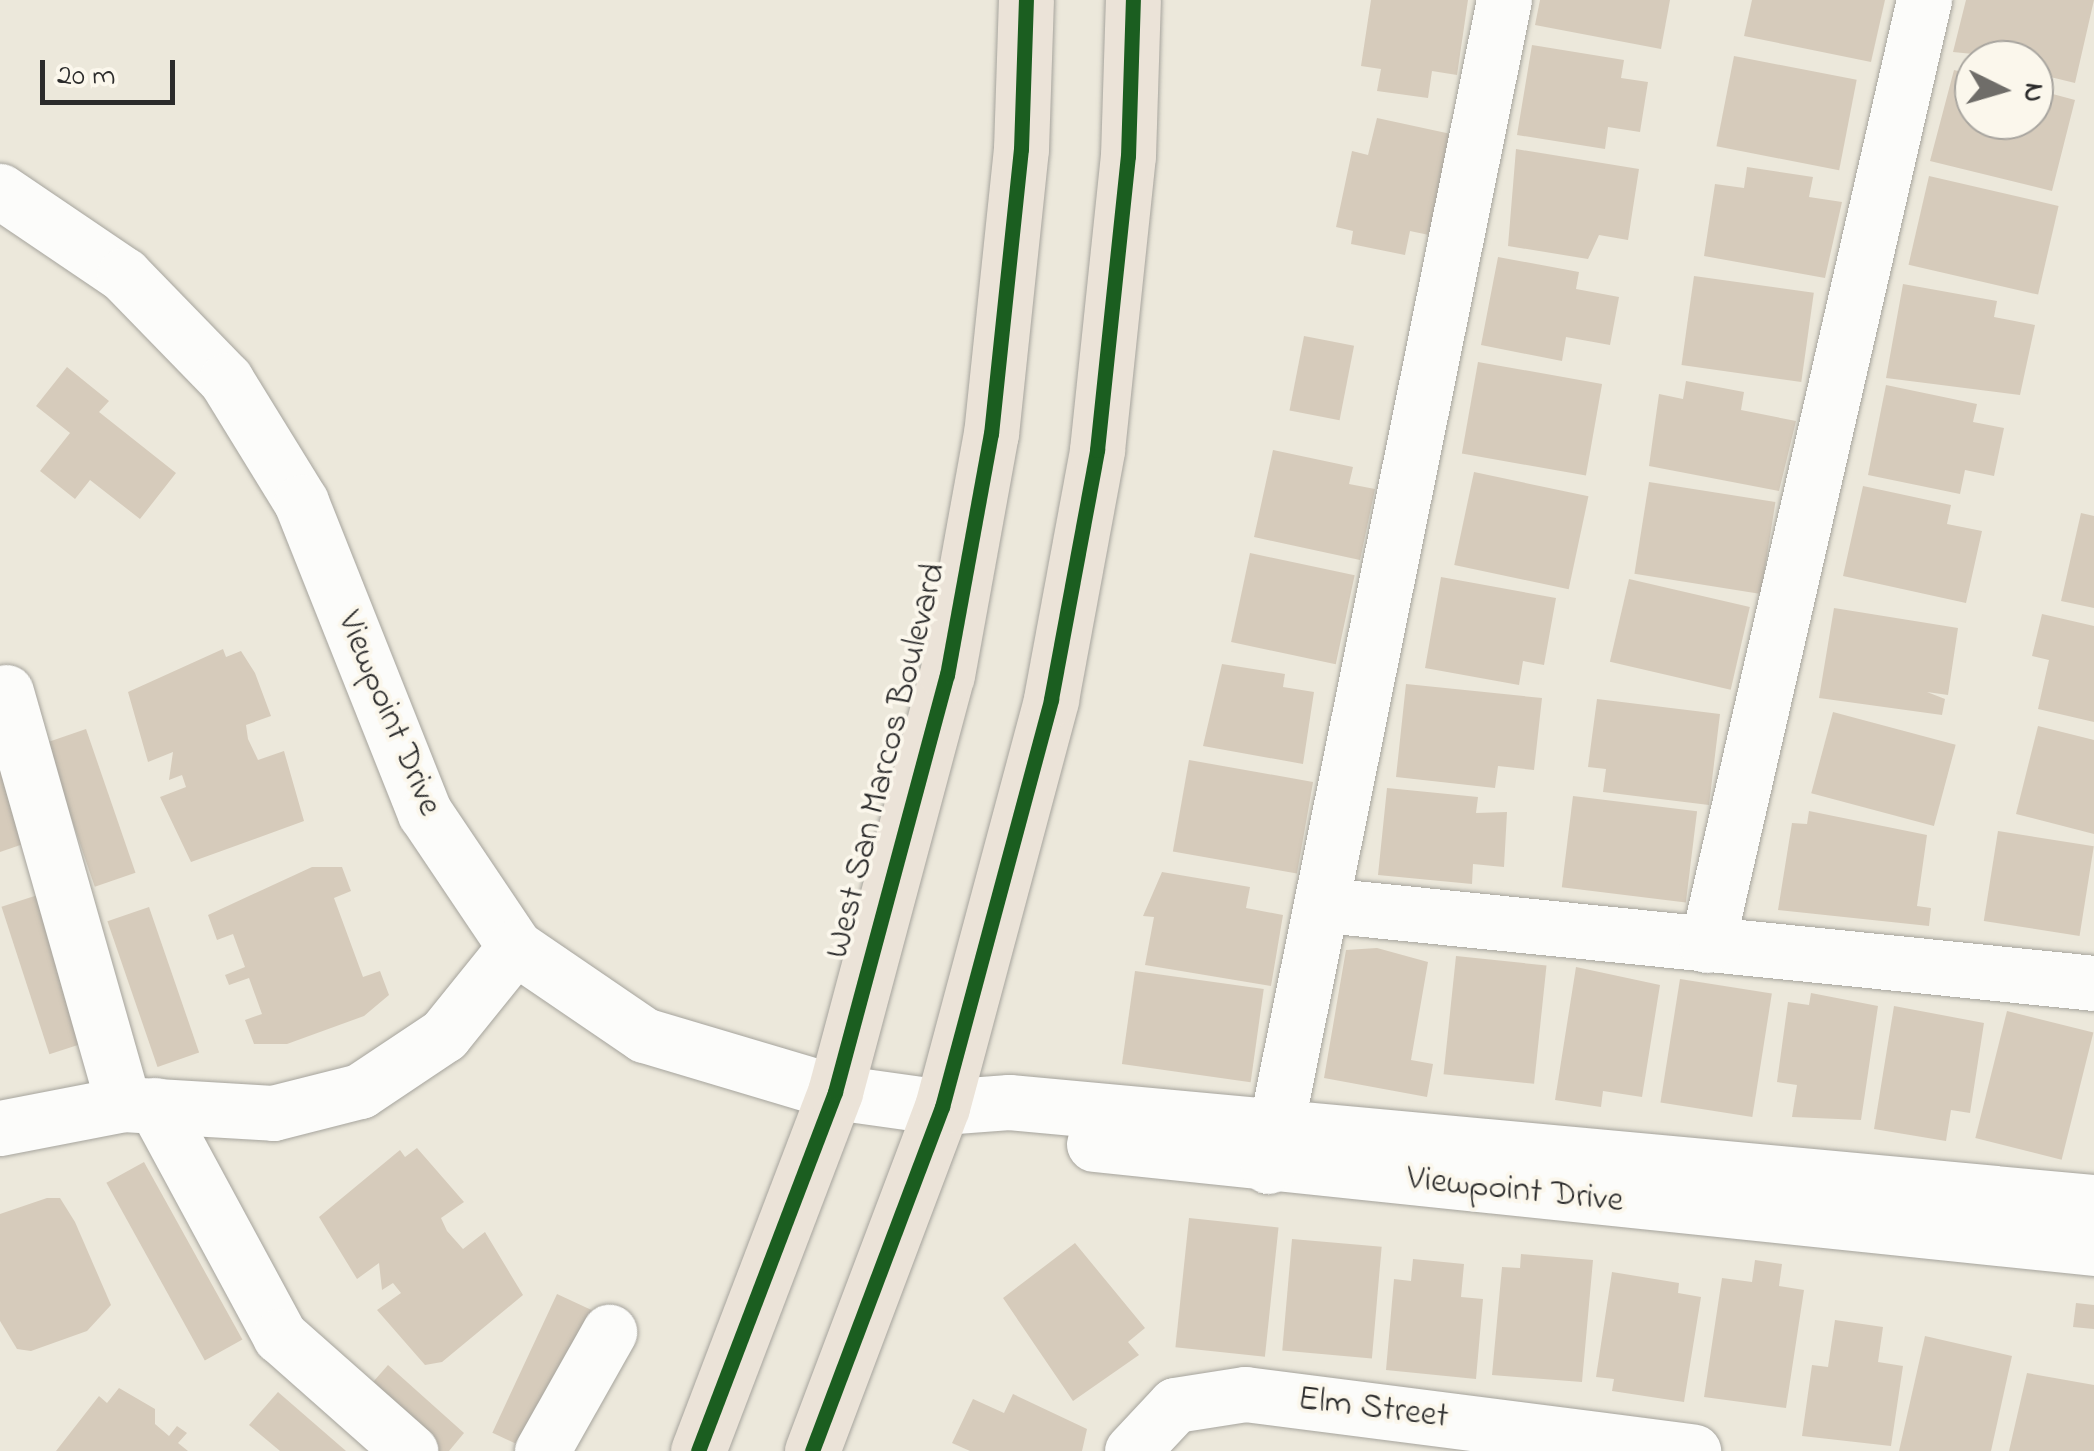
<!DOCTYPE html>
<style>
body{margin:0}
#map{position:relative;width:2094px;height:1451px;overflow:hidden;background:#ece8db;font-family:"Indie Flower",sans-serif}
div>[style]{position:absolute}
.building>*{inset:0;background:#d6cbbb;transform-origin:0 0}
.roads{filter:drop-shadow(0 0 2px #a6a49d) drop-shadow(0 0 2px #a6a49d)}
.minor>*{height:55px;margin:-27.5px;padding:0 27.5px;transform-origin:27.5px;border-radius:27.5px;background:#fcfcfa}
.major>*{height:55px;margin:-27.5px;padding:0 27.5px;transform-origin:27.5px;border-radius:27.5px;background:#ebe3d8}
.cycleway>*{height:15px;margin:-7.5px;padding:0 7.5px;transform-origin:7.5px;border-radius:7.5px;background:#1b5e20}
span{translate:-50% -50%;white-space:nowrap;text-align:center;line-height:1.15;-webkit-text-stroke:8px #fbf7ec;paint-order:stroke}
.street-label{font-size:35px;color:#2b2b2b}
.north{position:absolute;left:1954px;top:40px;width:100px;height:100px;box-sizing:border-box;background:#fbf7ec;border:2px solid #a8a59f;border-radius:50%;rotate:95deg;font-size:28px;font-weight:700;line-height:40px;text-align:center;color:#2b2b2b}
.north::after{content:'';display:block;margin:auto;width:35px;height:45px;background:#6f6d69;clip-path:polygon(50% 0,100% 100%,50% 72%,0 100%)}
.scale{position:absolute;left:40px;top:60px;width:135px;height:45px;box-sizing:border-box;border:5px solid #2b2b2b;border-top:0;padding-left:12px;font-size:30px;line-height:35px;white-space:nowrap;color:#2b2b2b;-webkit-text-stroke:8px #fbf7ec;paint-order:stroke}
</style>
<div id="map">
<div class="building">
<i style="clip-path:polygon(1371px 0,1468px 0,1457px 75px,1432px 71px,1428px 98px,1377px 91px,1381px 69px,1361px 66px)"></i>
<i style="clip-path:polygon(1540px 0,1670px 0,1661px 49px,1535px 25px)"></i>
<i style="clip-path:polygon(1752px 0,1885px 0,1871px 62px,1744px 36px)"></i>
<i style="clip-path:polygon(1966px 0,2094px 0,2075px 83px,2034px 73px,2034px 60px,1953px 52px)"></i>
<i style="clip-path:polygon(1532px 45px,1624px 60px,1621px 78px,1648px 82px,1640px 132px,1608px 127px,1605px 149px,1517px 135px)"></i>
<i style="left:1734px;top:56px;width:125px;height:92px;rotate:11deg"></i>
<i style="clip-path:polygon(1954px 70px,1974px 75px,1974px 120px,2034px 120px,2034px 89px,2075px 100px,2052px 191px,1930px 161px)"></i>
<i style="clip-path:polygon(1377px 118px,1451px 134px,1429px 235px,1410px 231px,1405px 255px,1351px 244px,1353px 231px,1336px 227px,1352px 151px,1368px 155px)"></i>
<i style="clip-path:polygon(1516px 149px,1639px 169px,1628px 240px,1599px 235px,1588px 259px,1508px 246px)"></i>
<i style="clip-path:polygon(1747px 167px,1813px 177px,1809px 197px,1842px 202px,1825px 278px,1704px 256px,1715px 184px,1744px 188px)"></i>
<i style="left:1929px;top:176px;width:133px;height:91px;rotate:13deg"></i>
<i style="clip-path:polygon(1498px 257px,1579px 272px,1576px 289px,1619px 297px,1610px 345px,1566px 337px,1562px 361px,1481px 345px)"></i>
<i style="left:1694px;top:276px;width:121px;height:90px;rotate:8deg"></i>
<i style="clip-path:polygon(1903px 284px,1997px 301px,1994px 317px,2035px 325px,2020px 395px,1886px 378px)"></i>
<i style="left:1304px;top:336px;width:51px;height:76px;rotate:11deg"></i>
<i style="left:1478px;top:362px;width:126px;height:93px;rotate:10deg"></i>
<i style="clip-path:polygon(67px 367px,109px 401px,99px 412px,176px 473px,140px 519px,90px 480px,75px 499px,40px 471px,70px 433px,36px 406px)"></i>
<i style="clip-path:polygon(1686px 381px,1744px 392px,1741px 410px,1796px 421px,1779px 491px,1649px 466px,1659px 394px,1683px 399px)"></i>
<i style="clip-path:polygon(1886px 385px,1977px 404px,1973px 422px,2004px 428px,1994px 476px,1965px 470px,1960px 494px,1868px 475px)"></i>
<i style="clip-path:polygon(1273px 450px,1353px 467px,1349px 484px,1375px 489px,1360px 560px,1254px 537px)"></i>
<i style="left:1474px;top:472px;width:117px;height:95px;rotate:12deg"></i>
<i style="left:1649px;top:482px;width:128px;height:93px;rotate:9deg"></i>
<i style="clip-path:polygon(1863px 486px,1951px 505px,1947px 524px,1982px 531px,1966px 603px,1843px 576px)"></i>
<i style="clip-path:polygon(2081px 513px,2094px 516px,2094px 608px,2061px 601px)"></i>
<i style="left:1250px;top:553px;width:107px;height:91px;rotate:12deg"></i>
<i style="clip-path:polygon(1441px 577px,1556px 598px,1544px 665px,1523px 661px,1519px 685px,1425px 668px)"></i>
<i style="left:1629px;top:579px;width:124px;height:85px;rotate:13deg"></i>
<i style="clip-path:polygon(1834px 608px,1958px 628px,1948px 695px,1927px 692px,1945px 699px,1942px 715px,1819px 698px)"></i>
<i style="clip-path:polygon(2042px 614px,2094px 626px,2094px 722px,2038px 709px,2049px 660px,2032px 656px)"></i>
<i style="clip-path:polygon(223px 649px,226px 657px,241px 651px,255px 673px,271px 716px,246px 725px,248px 739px,258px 760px,284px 751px,304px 821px,191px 862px,160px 797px,186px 787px,182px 775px,169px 780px,173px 752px,148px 762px,128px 692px)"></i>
<i style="clip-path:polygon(1222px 664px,1285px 674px,1283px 687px,1314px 692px,1303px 764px,1203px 746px)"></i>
<i style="clip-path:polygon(1406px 684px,1542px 698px,1534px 770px,1498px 766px,1495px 788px,1396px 777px)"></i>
<i style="clip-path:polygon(1597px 699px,1720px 714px,1709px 805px,1603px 792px,1606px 769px,1588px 767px)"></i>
<i style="left:1833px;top:712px;width:127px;height:84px;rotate:15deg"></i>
<i style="clip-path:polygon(2038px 726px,2094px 740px,2094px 834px,2016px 814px)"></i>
<i style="left:86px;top:729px;width:152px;height:43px;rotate:71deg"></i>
<i style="clip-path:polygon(0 748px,32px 841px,0 852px)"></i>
<i style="left:1189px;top:760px;width:126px;height:93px;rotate:10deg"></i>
<i style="clip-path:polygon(1387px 788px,1478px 797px,1476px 813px,1507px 812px,1504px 867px,1473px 864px,1472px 884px,1378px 875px)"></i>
<i style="left:1573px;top:796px;width:125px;height:92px;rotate:7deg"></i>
<i style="clip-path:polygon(1809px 811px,1927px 835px,1917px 906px,1931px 908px,1929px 926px,1778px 910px,1792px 823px,1807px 824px)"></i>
<i style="left:1998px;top:831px;width:97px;height:91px;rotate:9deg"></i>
<i style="clip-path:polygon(312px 867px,342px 867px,351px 891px,334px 898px,363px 977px,380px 971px,389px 995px,364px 1016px,287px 1044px,254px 1044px,245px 1020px,262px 1014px,249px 978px,229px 985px,225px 975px,245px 967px,233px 934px,217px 940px,208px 915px)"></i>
<i style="clip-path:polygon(1162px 872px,1250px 887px,1246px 908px,1283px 915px,1271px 986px,1145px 965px,1154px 917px,1143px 916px)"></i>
<i style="left:50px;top:891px;width:155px;height:51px;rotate:72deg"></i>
<i style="left:149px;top:907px;width:154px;height:44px;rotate:71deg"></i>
<i style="clip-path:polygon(1377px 948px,1428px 962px,1411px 1060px,1433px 1064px,1427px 1097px,1324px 1078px,1346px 950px)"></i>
<i style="left:1456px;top:956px;width:91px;height:119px;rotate:6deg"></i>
<i style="clip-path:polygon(1576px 967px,1660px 985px,1642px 1097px,1603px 1091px,1601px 1107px,1555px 1100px)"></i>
<i style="left:1135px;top:971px;width:130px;height:94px;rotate:8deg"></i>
<i style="left:1680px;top:979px;width:93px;height:125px;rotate:9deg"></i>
<i style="clip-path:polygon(1811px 993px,1878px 1006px,1861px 1120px,1792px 1117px,1797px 1085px,1777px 1082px,1788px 1002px,1809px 1005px)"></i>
<i style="clip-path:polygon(1894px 1006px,1984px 1023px,1970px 1113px,1951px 1110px,1946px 1141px,1874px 1129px)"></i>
<i style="left:2007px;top:1011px;width:89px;height:131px;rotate:14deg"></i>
<i style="clip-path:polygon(417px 1148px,464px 1202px,441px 1218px,447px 1231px,463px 1249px,485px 1232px,523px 1295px,442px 1362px,425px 1365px,377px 1310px,401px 1293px,393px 1283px,382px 1290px,379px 1263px,357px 1279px,319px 1217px,400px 1150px,405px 1157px)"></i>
<i style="left:144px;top:1162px;width:203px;height:43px;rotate:61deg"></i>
<i style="clip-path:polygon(47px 1198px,60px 1198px,75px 1222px,111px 1305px,87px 1331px,31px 1351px,17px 1349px,0 1321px,0 1214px)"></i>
<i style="left:1189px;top:1218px;width:90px;height:130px;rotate:6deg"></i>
<i style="left:1292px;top:1239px;width:90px;height:112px;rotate:5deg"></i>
<i style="clip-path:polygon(1075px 1243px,1145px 1328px,1128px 1342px,1139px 1355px,1073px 1401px,1003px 1298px)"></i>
<i style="clip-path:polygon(1521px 1254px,1593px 1260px,1582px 1382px,1492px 1375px,1502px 1267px,1520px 1268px)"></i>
<i style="clip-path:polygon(1413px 1259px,1464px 1264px,1461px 1297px,1483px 1299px,1476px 1379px,1386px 1370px,1394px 1279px,1411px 1281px)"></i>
<i style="clip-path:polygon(1755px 1260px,1782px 1264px,1779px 1286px,1804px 1290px,1786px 1408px,1704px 1397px,1722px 1278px,1752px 1282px)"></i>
<i style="clip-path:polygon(1612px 1272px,1679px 1283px,1678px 1293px,1701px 1297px,1684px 1402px,1612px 1391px,1614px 1379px,1596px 1377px)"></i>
<i style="left:557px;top:1294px;width:44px;height:153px;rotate:25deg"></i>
<i style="clip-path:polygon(2076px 1303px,2094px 1305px,2094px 1329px,2073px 1327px)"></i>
<i style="clip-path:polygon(1835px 1320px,1883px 1327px,1878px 1362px,1903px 1366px,1891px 1446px,1802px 1436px,1812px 1365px,1828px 1367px)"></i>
<i style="clip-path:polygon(1925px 1336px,2012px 1356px,1991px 1451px,1899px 1451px)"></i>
<i style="clip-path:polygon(388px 1365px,464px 1433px,449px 1451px,420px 1451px,359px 1398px)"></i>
<i style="clip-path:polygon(2027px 1373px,2094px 1385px,2094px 1451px,2009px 1451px)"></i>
<i style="clip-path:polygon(119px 1388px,155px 1409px,155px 1424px,169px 1436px,177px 1426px,187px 1433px,178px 1443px,188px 1451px,56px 1451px,99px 1396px,107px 1403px)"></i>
<i style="clip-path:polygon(278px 1392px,346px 1451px,280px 1451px,249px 1425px)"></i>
<i style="clip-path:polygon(1013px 1394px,1087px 1429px,1082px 1451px,970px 1451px,952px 1443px,973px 1399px,1004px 1413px)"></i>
</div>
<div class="roads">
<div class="minor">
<i style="left:0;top:191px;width:150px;rotate:34.1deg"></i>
<i style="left:124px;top:275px;width:146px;rotate:45.8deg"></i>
<i style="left:226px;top:380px;width:143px;rotate:58.4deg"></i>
<i style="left:301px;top:502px;width:335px;rotate:68.3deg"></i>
<i style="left:425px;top:813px;width:161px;rotate:56.1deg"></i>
<i style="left:515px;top:947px;width:156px;rotate:34.3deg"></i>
<i style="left:644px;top:1035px;width:199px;rotate:16.6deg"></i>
<i style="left:835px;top:1092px;width:108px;rotate:8deg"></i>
<i style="left:942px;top:1107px;width:67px;rotate:-4.3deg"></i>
<i style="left:1009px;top:1102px;width:1090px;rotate:5.27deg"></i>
<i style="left:6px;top:692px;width:428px;rotate:74.1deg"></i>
<i style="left:1325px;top:905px;width:773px;rotate:5.79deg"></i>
<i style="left:1707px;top:945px;width:970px;rotate:-77.07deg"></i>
<i style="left:155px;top:1105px;width:263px;rotate:61.6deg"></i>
<i style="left:280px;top:1336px;width:174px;rotate:41.5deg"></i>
<i style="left:0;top:1128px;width:125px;rotate:-11deg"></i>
<i style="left:123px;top:1104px;width:150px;rotate:3.4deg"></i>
<i style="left:273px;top:1113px;width:90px;rotate:-14.2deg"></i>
<i style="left:360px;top:1091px;width:101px;rotate:-33.7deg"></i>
<i style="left:444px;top:1035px;width:113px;rotate:-51.1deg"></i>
<i style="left:1094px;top:1144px;width:1005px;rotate:5.94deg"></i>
<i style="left:1268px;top:1166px;width:1190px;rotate:-78.56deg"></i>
<i style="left:542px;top:1451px;width:137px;rotate:-60.6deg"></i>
<i style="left:1132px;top:1451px;width:63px;rotate:-46.9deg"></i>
<i style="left:1175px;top:1405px;width:71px;rotate:-8.9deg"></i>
<i style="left:1245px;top:1394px;width:452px;rotate:7.3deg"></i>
</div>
<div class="major">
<i style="left:698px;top:1451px;width:384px;rotate:-69.1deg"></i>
<i style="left:835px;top:1092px;width:432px;rotate:-75deg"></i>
<i style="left:947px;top:675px;width:245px;rotate:-79.7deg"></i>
<i style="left:991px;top:434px;width:287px;rotate:-84deg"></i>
<i style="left:1021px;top:149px;width:149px;rotate:-88.1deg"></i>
<i style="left:812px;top:1451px;width:368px;rotate:-69.3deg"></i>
<i style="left:942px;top:1107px;width:422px;rotate:-75deg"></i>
<i style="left:1051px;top:699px;width:253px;rotate:-79.5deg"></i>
<i style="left:1097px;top:450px;width:296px;rotate:-84deg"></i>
<i style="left:1128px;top:156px;width:156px;rotate:-88.2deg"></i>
</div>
</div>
<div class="cycleway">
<i style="left:698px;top:1451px;width:384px;rotate:-69.1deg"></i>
<i style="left:835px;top:1092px;width:432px;rotate:-75deg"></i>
<i style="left:947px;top:675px;width:245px;rotate:-79.7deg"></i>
<i style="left:991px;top:434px;width:287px;rotate:-84deg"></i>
<i style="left:1021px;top:149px;width:149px;rotate:-88.1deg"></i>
<i style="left:812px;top:1451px;width:368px;rotate:-69.3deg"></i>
<i style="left:942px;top:1107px;width:422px;rotate:-75deg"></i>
<i style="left:1051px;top:699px;width:253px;rotate:-79.5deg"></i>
<i style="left:1097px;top:450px;width:296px;rotate:-84deg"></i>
<i style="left:1128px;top:156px;width:156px;rotate:-88.2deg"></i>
</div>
<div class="street-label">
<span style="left:388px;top:714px;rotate:67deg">Viewpoint Drive</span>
<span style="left:887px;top:761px;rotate:-76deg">West San Marcos Boulevard</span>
<span style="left:1515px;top:1191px;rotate:6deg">Viewpoint Drive</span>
<span style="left:1373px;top:1409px;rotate:7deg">Elm Street</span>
</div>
<div class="north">N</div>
<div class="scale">20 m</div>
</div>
